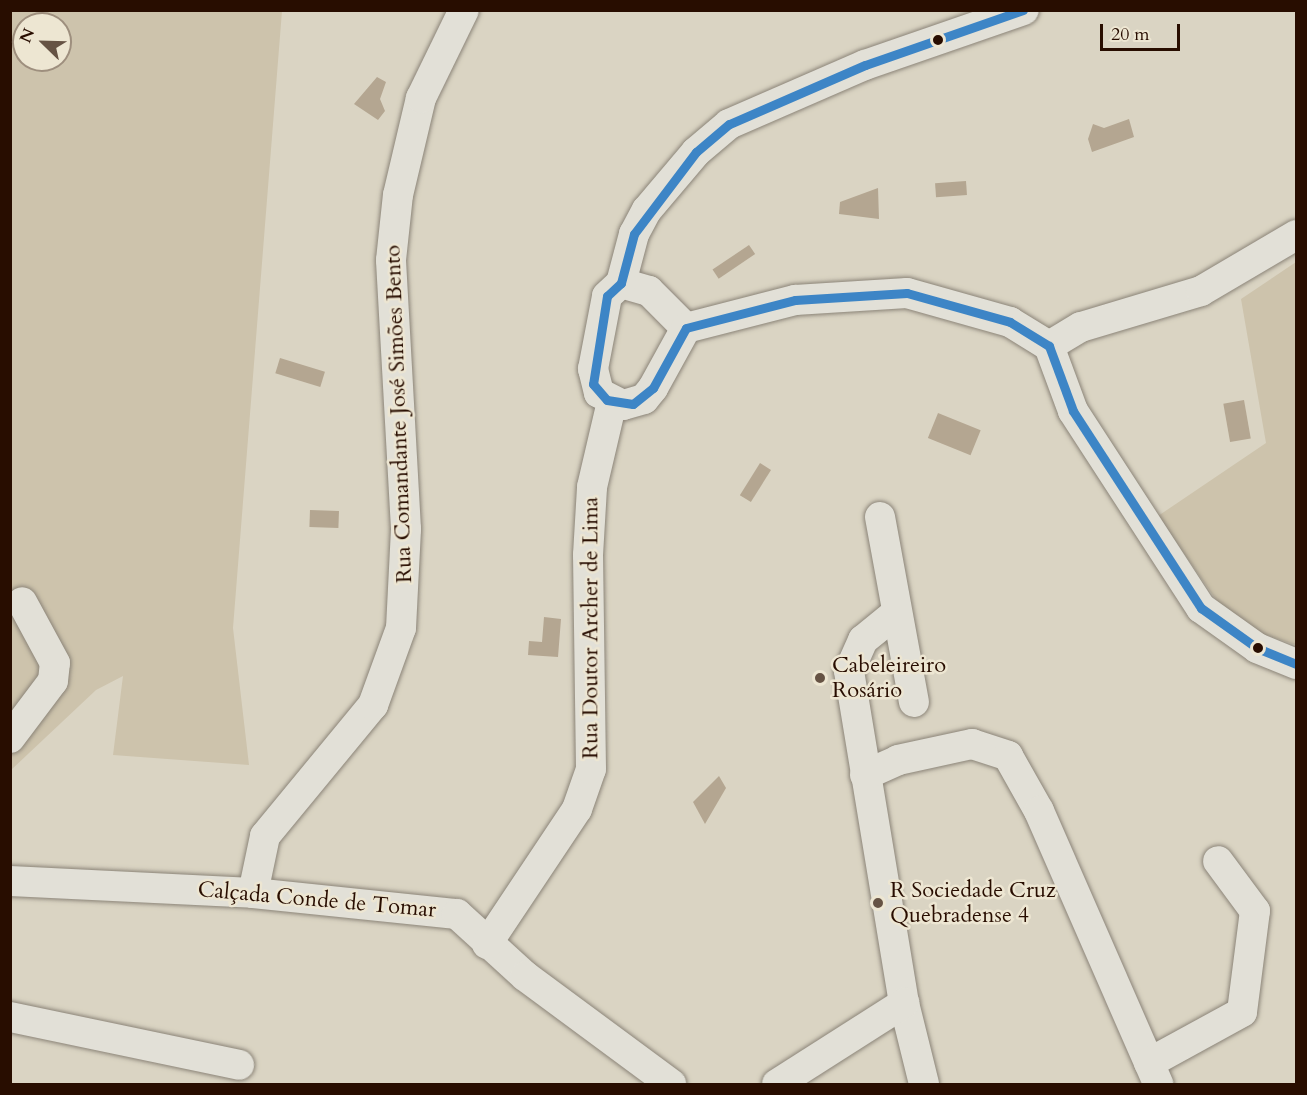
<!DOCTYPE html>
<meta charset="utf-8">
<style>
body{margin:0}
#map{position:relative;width:1307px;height:1095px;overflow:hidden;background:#dad4c3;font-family:Cardo,serif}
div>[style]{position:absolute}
.green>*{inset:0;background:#cdc3ac}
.water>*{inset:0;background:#b4a691;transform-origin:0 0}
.roads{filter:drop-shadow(0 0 2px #8b8478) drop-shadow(0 0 2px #8b8478)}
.minor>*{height:30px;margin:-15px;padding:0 15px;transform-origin:15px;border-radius:15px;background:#e2e0d7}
.bus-1>*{height:9px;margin:-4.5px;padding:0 4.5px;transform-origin:4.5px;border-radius:4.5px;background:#3d85c6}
.dots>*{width:16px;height:16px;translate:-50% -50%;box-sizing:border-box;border:3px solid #ede6d2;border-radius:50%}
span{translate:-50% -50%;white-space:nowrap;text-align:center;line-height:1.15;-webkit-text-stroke:5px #ede6d2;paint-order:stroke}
.street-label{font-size:22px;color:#280d00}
.poi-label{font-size:22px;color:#280d00}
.left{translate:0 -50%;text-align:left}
.frame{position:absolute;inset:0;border:12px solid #280d00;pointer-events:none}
.north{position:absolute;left:12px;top:12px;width:60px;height:60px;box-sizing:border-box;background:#ede6d2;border:2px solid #9e8f7e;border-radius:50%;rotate:293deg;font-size:16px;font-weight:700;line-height:24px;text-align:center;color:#280d00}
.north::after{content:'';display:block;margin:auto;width:21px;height:27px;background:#665344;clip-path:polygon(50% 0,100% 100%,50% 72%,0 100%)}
.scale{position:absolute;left:1100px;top:24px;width:80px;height:27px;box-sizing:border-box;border:3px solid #280d00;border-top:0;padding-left:8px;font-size:18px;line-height:21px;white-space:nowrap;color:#280d00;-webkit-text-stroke:4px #ede6d2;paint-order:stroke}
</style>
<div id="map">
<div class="green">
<i style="clip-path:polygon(evenodd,11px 11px,282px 11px,233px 628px,249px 765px,113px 755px,123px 676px,96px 690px,11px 770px,11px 11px,24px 24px,60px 24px,60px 60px,24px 60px,24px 24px)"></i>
<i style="clip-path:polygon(1296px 262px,1296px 645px,1257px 632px,1217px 601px,1158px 516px,1266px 443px,1241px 299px)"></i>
</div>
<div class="water">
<i style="clip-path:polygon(377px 77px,386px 82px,380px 99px,385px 111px,378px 120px,354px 104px)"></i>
<i style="clip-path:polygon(1129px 119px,1134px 137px,1092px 152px,1088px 139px,1093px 124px,1104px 128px)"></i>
<i style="left:966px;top:181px;width:14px;height:31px;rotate:86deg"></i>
<i style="clip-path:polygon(878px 188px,879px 219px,839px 214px,840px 202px)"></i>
<i style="left:749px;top:245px;width:11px;height:44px;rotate:56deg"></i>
<i style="left:280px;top:358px;width:47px;height:16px;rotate:17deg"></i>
<i style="left:1244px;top:400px;width:39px;height:21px;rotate:80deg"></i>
<i style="left:938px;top:413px;width:46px;height:27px;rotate:22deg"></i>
<i style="left:760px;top:463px;width:13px;height:38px;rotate:32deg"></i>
<i style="left:310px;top:510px;width:29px;height:17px;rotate:2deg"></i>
<i style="clip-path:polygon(544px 617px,561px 619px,558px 657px,528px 655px,529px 641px,542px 642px)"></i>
<i style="clip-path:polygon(719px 776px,726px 788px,705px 824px,693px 802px)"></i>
</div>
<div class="roads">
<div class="minor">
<i style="left:621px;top:283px;width:51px;rotate:-75.1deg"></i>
<i style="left:634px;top:234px;width:27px;rotate:-62deg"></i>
<i style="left:647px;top:210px;width:76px;rotate:-49.8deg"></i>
<i style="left:696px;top:152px;width:43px;rotate:-40.3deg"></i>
<i style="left:729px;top:124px;width:148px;rotate:-23.5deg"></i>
<i style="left:865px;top:65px;width:168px;rotate:-19.1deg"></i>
<i style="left:621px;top:283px;width:29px;rotate:16deg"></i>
<i style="left:649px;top:291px;width:52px;rotate:45deg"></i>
<i style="left:686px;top:328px;width:68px;rotate:118.8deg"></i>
<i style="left:653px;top:388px;width:14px;rotate:129deg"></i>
<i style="left:644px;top:399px;width:22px;rotate:164deg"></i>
<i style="left:623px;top:405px;width:27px;rotate:-153deg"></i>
<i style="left:599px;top:393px;width:25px;rotate:-104deg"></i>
<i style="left:593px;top:369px;width:74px;rotate:-79.1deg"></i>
<i style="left:607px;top:296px;width:19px;rotate:-43deg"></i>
<i style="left:686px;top:328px;width:113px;rotate:-14.4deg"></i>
<i style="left:795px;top:300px;width:112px;rotate:-3.6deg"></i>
<i style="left:907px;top:293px;width:107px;rotate:15.7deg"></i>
<i style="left:1010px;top:322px;width:46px;rotate:31.6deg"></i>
<i style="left:1049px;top:346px;width:69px;rotate:69.7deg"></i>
<i style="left:1073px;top:411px;width:235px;rotate:57deg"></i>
<i style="left:1201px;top:608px;width:69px;rotate:35.5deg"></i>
<i style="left:1257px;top:648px;width:42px;rotate:22.3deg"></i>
<i style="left:1049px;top:346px;width:37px;rotate:-31deg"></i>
<i style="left:1081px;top:327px;width:125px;rotate:-16.7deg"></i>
<i style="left:1201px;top:291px;width:110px;rotate:-30.5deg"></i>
<i style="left:880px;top:517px;width:188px;rotate:79.6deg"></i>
<i style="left:895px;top:614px;width:41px;rotate:140.9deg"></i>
<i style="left:863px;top:640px;width:34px;rotate:114deg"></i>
<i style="left:849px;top:671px;width:337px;rotate:80.6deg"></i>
<i style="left:904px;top:1003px;width:83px;rotate:76.1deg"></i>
<i style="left:10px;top:738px;width:71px;rotate:-53deg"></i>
<i style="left:53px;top:681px;width:18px;rotate:-84deg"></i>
<i style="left:55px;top:663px;width:69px;rotate:-118.4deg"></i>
<i style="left:865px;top:775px;width:36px;rotate:-24deg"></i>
<i style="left:898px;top:760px;width:76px;rotate:-12.2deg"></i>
<i style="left:972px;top:744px;width:38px;rotate:18deg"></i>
<i style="left:1008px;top:756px;width:63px;rotate:60.6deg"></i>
<i style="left:1039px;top:811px;width:298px;rotate:66.4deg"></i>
<i style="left:10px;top:881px;width:243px;rotate:2.8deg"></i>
<i style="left:253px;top:893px;width:205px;rotate:5.9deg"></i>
<i style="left:457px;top:914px;width:92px;rotate:42.4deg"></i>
<i style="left:525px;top:976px;width:182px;rotate:36.5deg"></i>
<i style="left:253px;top:893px;width:58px;rotate:-78.1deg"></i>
<i style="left:265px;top:836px;width:170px;rotate:-50.5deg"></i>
<i style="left:373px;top:705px;width:82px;rotate:-70deg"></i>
<i style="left:401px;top:628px;width:99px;rotate:-87.1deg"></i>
<i style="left:406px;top:529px;width:269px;rotate:-93.2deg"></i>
<i style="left:391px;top:260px;width:65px;rotate:-83.9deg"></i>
<i style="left:398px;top:195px;width:100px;rotate:-76.7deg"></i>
<i style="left:421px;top:98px;width:98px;rotate:-64deg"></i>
<i style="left:487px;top:944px;width:162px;rotate:-56.3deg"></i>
<i style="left:577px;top:809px;width:42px;rotate:-70.7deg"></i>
<i style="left:591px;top:769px;width:214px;rotate:-90.8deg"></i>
<i style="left:588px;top:555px;width:68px;rotate:-86.6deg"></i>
<i style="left:592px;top:487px;width:87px;rotate:-76.8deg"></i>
<i style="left:10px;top:1017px;width:234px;rotate:11.8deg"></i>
<i style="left:1149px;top:1063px;width:106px;rotate:-28.7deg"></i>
<i style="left:1242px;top:1012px;width:102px;rotate:-82.7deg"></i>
<i style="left:1255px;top:911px;width:62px;rotate:-126.5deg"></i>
<i style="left:777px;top:1084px;width:151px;rotate:-32.5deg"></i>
</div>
</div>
<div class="bus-1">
<i style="left:1023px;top:10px;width:167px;rotate:160.8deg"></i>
<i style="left:865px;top:65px;width:148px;rotate:156.5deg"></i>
<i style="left:729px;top:124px;width:43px;rotate:139.7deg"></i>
<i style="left:696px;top:152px;width:103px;rotate:127.1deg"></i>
<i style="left:634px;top:234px;width:51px;rotate:104.9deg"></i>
<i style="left:621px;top:283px;width:19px;rotate:137deg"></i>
<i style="left:607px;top:296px;width:89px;rotate:99deg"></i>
<i style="left:593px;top:384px;width:21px;rotate:49deg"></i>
<i style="left:607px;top:400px;width:26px;rotate:9deg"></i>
<i style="left:633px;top:404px;width:26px;rotate:-39deg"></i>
<i style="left:653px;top:388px;width:68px;rotate:-61.2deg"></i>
<i style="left:686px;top:328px;width:113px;rotate:-14.4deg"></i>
<i style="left:795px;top:300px;width:112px;rotate:-3.6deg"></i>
<i style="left:907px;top:293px;width:107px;rotate:15.7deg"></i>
<i style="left:1010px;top:322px;width:46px;rotate:31.6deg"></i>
<i style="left:1049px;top:346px;width:69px;rotate:69.7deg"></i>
<i style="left:1073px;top:411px;width:235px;rotate:57deg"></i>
<i style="left:1201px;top:608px;width:69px;rotate:35.5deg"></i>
<i style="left:1257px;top:648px;width:42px;rotate:22.3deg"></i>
</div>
<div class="dots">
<i style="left:938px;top:40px;background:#280d00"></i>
<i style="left:1258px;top:648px;background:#280d00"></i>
<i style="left:820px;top:678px;background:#665344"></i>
<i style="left:878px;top:903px;background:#665344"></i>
</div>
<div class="street-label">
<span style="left:399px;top:414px;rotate:-92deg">Rua Comandante José Simões Bento</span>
<span style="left:591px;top:628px;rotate:-90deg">Rua Doutor Archer de Lima</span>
<span style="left:317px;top:900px;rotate:5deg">Calçada Conde de Tomar</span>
</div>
<div class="poi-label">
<span class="left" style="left:832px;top:678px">Cabeleireiro<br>Rosário</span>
<span class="left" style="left:890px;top:903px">R Sociedade Cruz<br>Quebradense 4</span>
</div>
<div class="frame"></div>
<div class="north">N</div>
<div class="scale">20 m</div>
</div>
